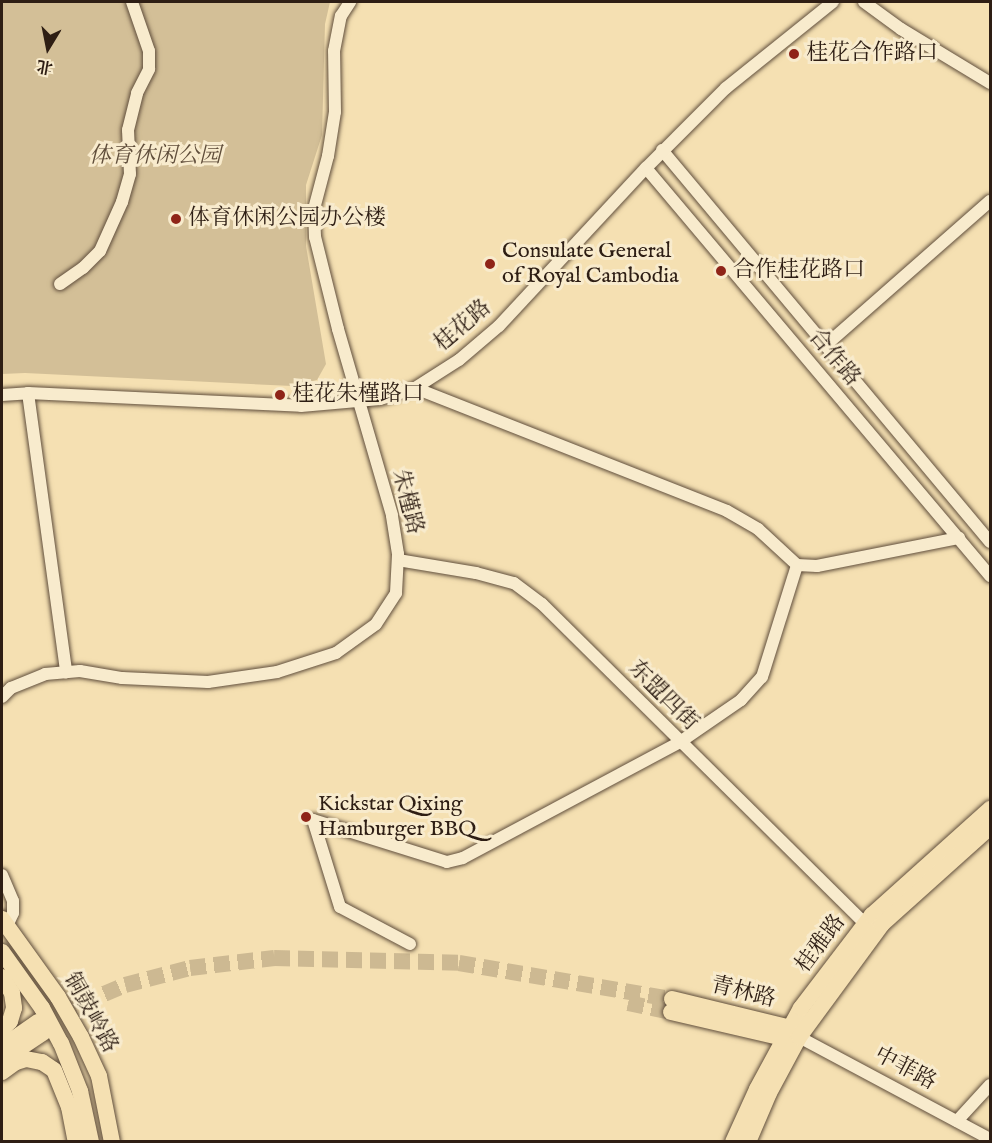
<!DOCTYPE html>
<meta charset="utf-8">
<style>
body{margin:0}
#map{position:relative;width:992px;height:1143px;overflow:hidden;background:#f5e0b2;font-family:"IM FELL English","Noto Serif SC",serif}
div>[style]{position:absolute}
.green>*{inset:0;background:#d3bf97}
.major-tunnel>*{height:16px;margin-top:-8px;transform-origin:0;background:repeating-linear-gradient(90deg,#cdb992 0 16px,transparent 0 24px)}
.roads{filter:drop-shadow(0 0 2px #604e3c) drop-shadow(0 0 2px #604e3c)}
.minor>*{height:12px;margin:-6px;padding:0 6px;transform-origin:6px;border-radius:6px;background:#f8ebcd}
.major>*{height:16px;margin:-8px;padding:0 8px;transform-origin:8px;border-radius:8px;background:#f5e0b2}
.dots>*{width:16px;height:16px;translate:-50% -50%;box-sizing:border-box;border:3px solid #f8ebcd;border-radius:50%}
span{translate:-50% -50%;white-space:nowrap;text-align:center;line-height:1.15;-webkit-text-stroke:6px #f8ebcd;paint-order:stroke}
.poi-label{font-size:22px;color:#2e1e14}
.left{translate:0 -50%;text-align:left}
.park-label{font-size:22px;color:#604e3b;font-style:italic}
.street-label{font-size:22px;color:#2e1e14}
.frame{position:absolute;inset:0;border:3px solid #2e1e14;pointer-events:none}
.north{position:absolute;left:18px;top:18px;width:60px;height:60px;-webkit-text-stroke:4px #f8ebcd;paint-order:stroke;rotate:190deg;font-size:16px;font-weight:700;line-height:24px;text-align:center;color:#2e1e14}
.north::after{content:'';display:block;margin:auto;width:21px;height:27px;background:#2e1e14;clip-path:polygon(50% 0,100% 100%,50% 72%,0 100%)}
</style>
<div id="map">
<div class="green">
<i style="clip-path:polygon(2px 2px,330px 2px,325px 24px,322px 135px,306px 185px,306px 246px,326px 364px,317px 380px,292px 386px,25px 373px,2px 374px)"></i>
</div>
<div class="major-tunnel">
<i style="left:628px;top:1003px;width:44px;rotate:11.8deg"></i>
<i style="left:38px;top:1022px;width:95px;rotate:-23deg"></i>
<i style="left:125px;top:985px;width:67px;rotate:-14.7deg"></i>
<i style="left:190px;top:968px;width:85px;rotate:-6.8deg"></i>
<i style="left:274px;top:958px;width:185px;rotate:1.5deg"></i>
<i style="left:459px;top:963px;width:216px;rotate:9.6deg"></i>
</div>
<div class="roads">
<div class="minor">
<i style="left:864px;top:2px;width:46px;rotate:36.1deg"></i>
<i style="left:901px;top:29px;width:104px;rotate:31.2deg"></i>
<i style="left:662px;top:150px;width:511px;rotate:50.08deg"></i>
<i style="left:646px;top:168px;width:534px;rotate:49.86deg"></i>
<i style="left:60px;top:284px;width:28px;rotate:-35deg"></i>
<i style="left:83px;top:268px;width:24px;rotate:-45deg"></i>
<i style="left:100px;top:251px;width:54px;rotate:-65.8deg"></i>
<i style="left:122px;top:202px;width:29px;rotate:-74deg"></i>
<i style="left:130px;top:174px;width:44px;rotate:-92.6deg"></i>
<i style="left:128px;top:130px;width:38px;rotate:-76deg"></i>
<i style="left:137px;top:93px;width:27px;rotate:-63deg"></i>
<i style="left:149px;top:69px;width:18px;rotate:-90deg"></i>
<i style="left:149px;top:51px;width:52px;rotate:-109.1deg"></i>
<i style="left:826px;top:345px;width:218px;rotate:-41.3deg"></i>
<i style="left:415px;top:388px;width:335px;rotate:21.5deg"></i>
<i style="left:727px;top:511px;width:36px;rotate:30deg"></i>
<i style="left:758px;top:529px;width:53px;rotate:42.7deg"></i>
<i style="left:797px;top:565px;width:20px;rotate:3deg"></i>
<i style="left:817px;top:566px;width:145px;rotate:-11.2deg"></i>
<i style="left:28px;top:393px;width:282px;rotate:82.2deg"></i>
<i style="left:2px;top:395px;width:26px;rotate:-4deg"></i>
<i style="left:28px;top:393px;width:273px;rotate:2.7deg"></i>
<i style="left:301px;top:406px;width:79px;rotate:-5.1deg"></i>
<i style="left:380px;top:399px;width:37px;rotate:-17deg"></i>
<i style="left:415px;top:388px;width:52px;rotate:-32.5deg"></i>
<i style="left:459px;top:360px;width:52px;rotate:-40.4deg"></i>
<i style="left:499px;top:326px;width:216px;rotate:-47.1deg"></i>
<i style="left:646px;top:168px;width:113px;rotate:-45deg"></i>
<i style="left:726px;top:88px;width:137px;rotate:-38.8deg"></i>
<i style="left:398px;top:560px;width:79px;rotate:9.5deg"></i>
<i style="left:476px;top:573px;width:39px;rotate:15deg"></i>
<i style="left:514px;top:583px;width:35px;rotate:37deg"></i>
<i style="left:542px;top:604px;width:455px;rotate:44.7deg"></i>
<i style="left:2px;top:697px;width:13px;rotate:-45deg"></i>
<i style="left:11px;top:688px;width:37px;rotate:-22deg"></i>
<i style="left:45px;top:674px;width:35px;rotate:-5deg"></i>
<i style="left:80px;top:671px;width:43px;rotate:9.5deg"></i>
<i style="left:122px;top:678px;width:86px;rotate:2.7deg"></i>
<i style="left:208px;top:682px;width:70px;rotate:-8.2deg"></i>
<i style="left:277px;top:672px;width:62px;rotate:-17.9deg"></i>
<i style="left:336px;top:653px;width:49px;rotate:-35.9deg"></i>
<i style="left:376px;top:624px;width:37px;rotate:-57deg"></i>
<i style="left:396px;top:593px;width:39px;rotate:-87deg"></i>
<i style="left:398px;top:554px;width:39px;rotate:-99deg"></i>
<i style="left:392px;top:515px;width:194px;rotate:-106.2deg"></i>
<i style="left:338px;top:329px;width:95px;rotate:-104deg"></i>
<i style="left:315px;top:237px;width:28px;rotate:-92deg"></i>
<i style="left:314px;top:209px;width:55px;rotate:-75.2deg"></i>
<i style="left:328px;top:156px;width:45px;rotate:-81deg"></i>
<i style="left:335px;top:112px;width:61px;rotate:-90.9deg"></i>
<i style="left:334px;top:51px;width:36px;rotate:-79deg"></i>
<i style="left:341px;top:16px;width:17px;rotate:-57deg"></i>
<i style="left:2px;top:875px;width:28px;rotate:67deg"></i>
<i style="left:13px;top:901px;width:12px;rotate:90deg"></i>
<i style="left:13px;top:913px;width:14px;rotate:115deg"></i>
<i style="left:410px;top:944px;width:79px;rotate:-152.1deg"></i>
<i style="left:340px;top:907px;width:91px;rotate:-107.2deg"></i>
<i style="left:313px;top:820px;width:140px;rotate:17.4deg"></i>
<i style="left:447px;top:862px;width:16px;rotate:-14deg"></i>
<i style="left:463px;top:858px;width:246px;rotate:-28.1deg"></i>
<i style="left:680px;top:742px;width:74px;rotate:-34.5deg"></i>
<i style="left:741px;top:700px;width:31px;rotate:-48deg"></i>
<i style="left:762px;top:677px;width:117px;rotate:-72.6deg"></i>
<i style="left:799px;top:1037px;width:217px;rotate:28.1deg"></i>
<i style="left:957px;top:1121px;width:49px;rotate:-47.5deg"></i>
</div>
<div class="major">
<i style="left:2px;top:919px;width:96px;rotate:54.3deg"></i>
<i style="left:58px;top:997px;width:46px;rotate:60.1deg"></i>
<i style="left:81px;top:1037px;width:43px;rotate:65.2deg"></i>
<i style="left:99px;top:1076px;width:67px;rotate:78.9deg"></i>
<i style="left:2px;top:952px;width:69px;rotate:54.5deg"></i>
<i style="left:42px;top:1008px;width:40px;rotate:62deg"></i>
<i style="left:61px;top:1043px;width:52px;rotate:68.4deg"></i>
<i style="left:80px;top:1091px;width:52px;rotate:77.8deg"></i>
<i style="left:2px;top:977px;width:19px;rotate:58deg"></i>
<i style="left:12px;top:993px;width:15px;rotate:82deg"></i>
<i style="left:14px;top:1008px;width:14px;rotate:107deg"></i>
<i style="left:10px;top:1021px;width:12px;rotate:132deg"></i>
<i style="left:672px;top:999px;width:131px;rotate:13.7deg"></i>
<i style="left:671px;top:1012px;width:124px;rotate:13deg"></i>
<i style="left:2px;top:1047px;width:44px;rotate:-34.8deg"></i>
<i style="left:2px;top:1060px;width:50px;rotate:-33.7deg"></i>
<i style="left:2px;top:1072px;width:17px;rotate:-36deg"></i>
<i style="left:16px;top:1062px;width:10px;rotate:-17deg"></i>
<i style="left:26px;top:1059px;width:16px;rotate:11deg"></i>
<i style="left:42px;top:1062px;width:14px;rotate:34deg"></i>
<i style="left:54px;top:1070px;width:40px;rotate:68deg"></i>
<i style="left:69px;top:1107px;width:36px;rotate:79deg"></i>
<i style="left:733px;top:1142px;width:58px;rotate:-65.6deg"></i>
<i style="left:757px;top:1089px;width:92px;rotate:-61.5deg"></i>
<i style="left:801px;top:1008px;width:117px;rotate:-52.6deg"></i>
<i style="left:872px;top:915px;width:159px;rotate:-41.9deg"></i>
<i style="left:748px;top:1142px;width:53px;rotate:-66.8deg"></i>
<i style="left:769px;top:1093px;width:64px;rotate:-61.8deg"></i>
<i style="left:799px;top:1037px;width:140px;rotate:-53.7deg"></i>
<i style="left:882px;top:924px;width:145px;rotate:-41.9deg"></i>
</div>
</div>
<div class="dots">
<i style="left:794px;top:54px;background:#8f2418"></i>
<i style="left:176px;top:219px;background:#8f2418"></i>
<i style="left:490px;top:264px;background:#8f2418"></i>
<i style="left:721px;top:271px;background:#8f2418"></i>
<i style="left:280px;top:395px;background:#8f2418"></i>
<i style="left:306px;top:817px;background:#8f2418"></i>
</div>
<div class="poi-label">
<span class="left" style="left:806px;top:54px">桂花合作路口</span>
<span class="left" style="left:188px;top:219px">体育休闲公园办公楼</span>
<span class="left" style="left:502px;top:264px">Consulate General<br>of Royal Cambodia</span>
<span class="left" style="left:733px;top:271px">合作桂花路口</span>
<span class="left" style="left:292px;top:395px">桂花朱槿路口</span>
<span class="left" style="left:318px;top:817px">Kickstar Qixing<br>Hamburger BBQ</span>
</div>
<div class="park-label">
<span style="left:155px;top:157px">体育休闲公园</span>
</div>
<div class="street-label">
<span style="left:463px;top:326px;rotate:-40deg">桂花路</span>
<span style="left:834px;top:358px;rotate:50deg">合作路</span>
<span style="left:407px;top:502px;rotate:76deg">朱槿路</span>
<span style="left:663px;top:696px;rotate:45deg">东盟四街</span>
<span style="left:821px;top:944px;rotate:-53deg">桂雅路</span>
<span style="left:743px;top:993px;rotate:14deg">青林路</span>
<span style="left:90px;top:1013px;rotate:61deg">铜鼓岭路</span>
<span style="left:905px;top:1069px;rotate:28deg">中菲路</span>
</div>
<div class="frame"></div>
<div class="north">北</div>
</div>
